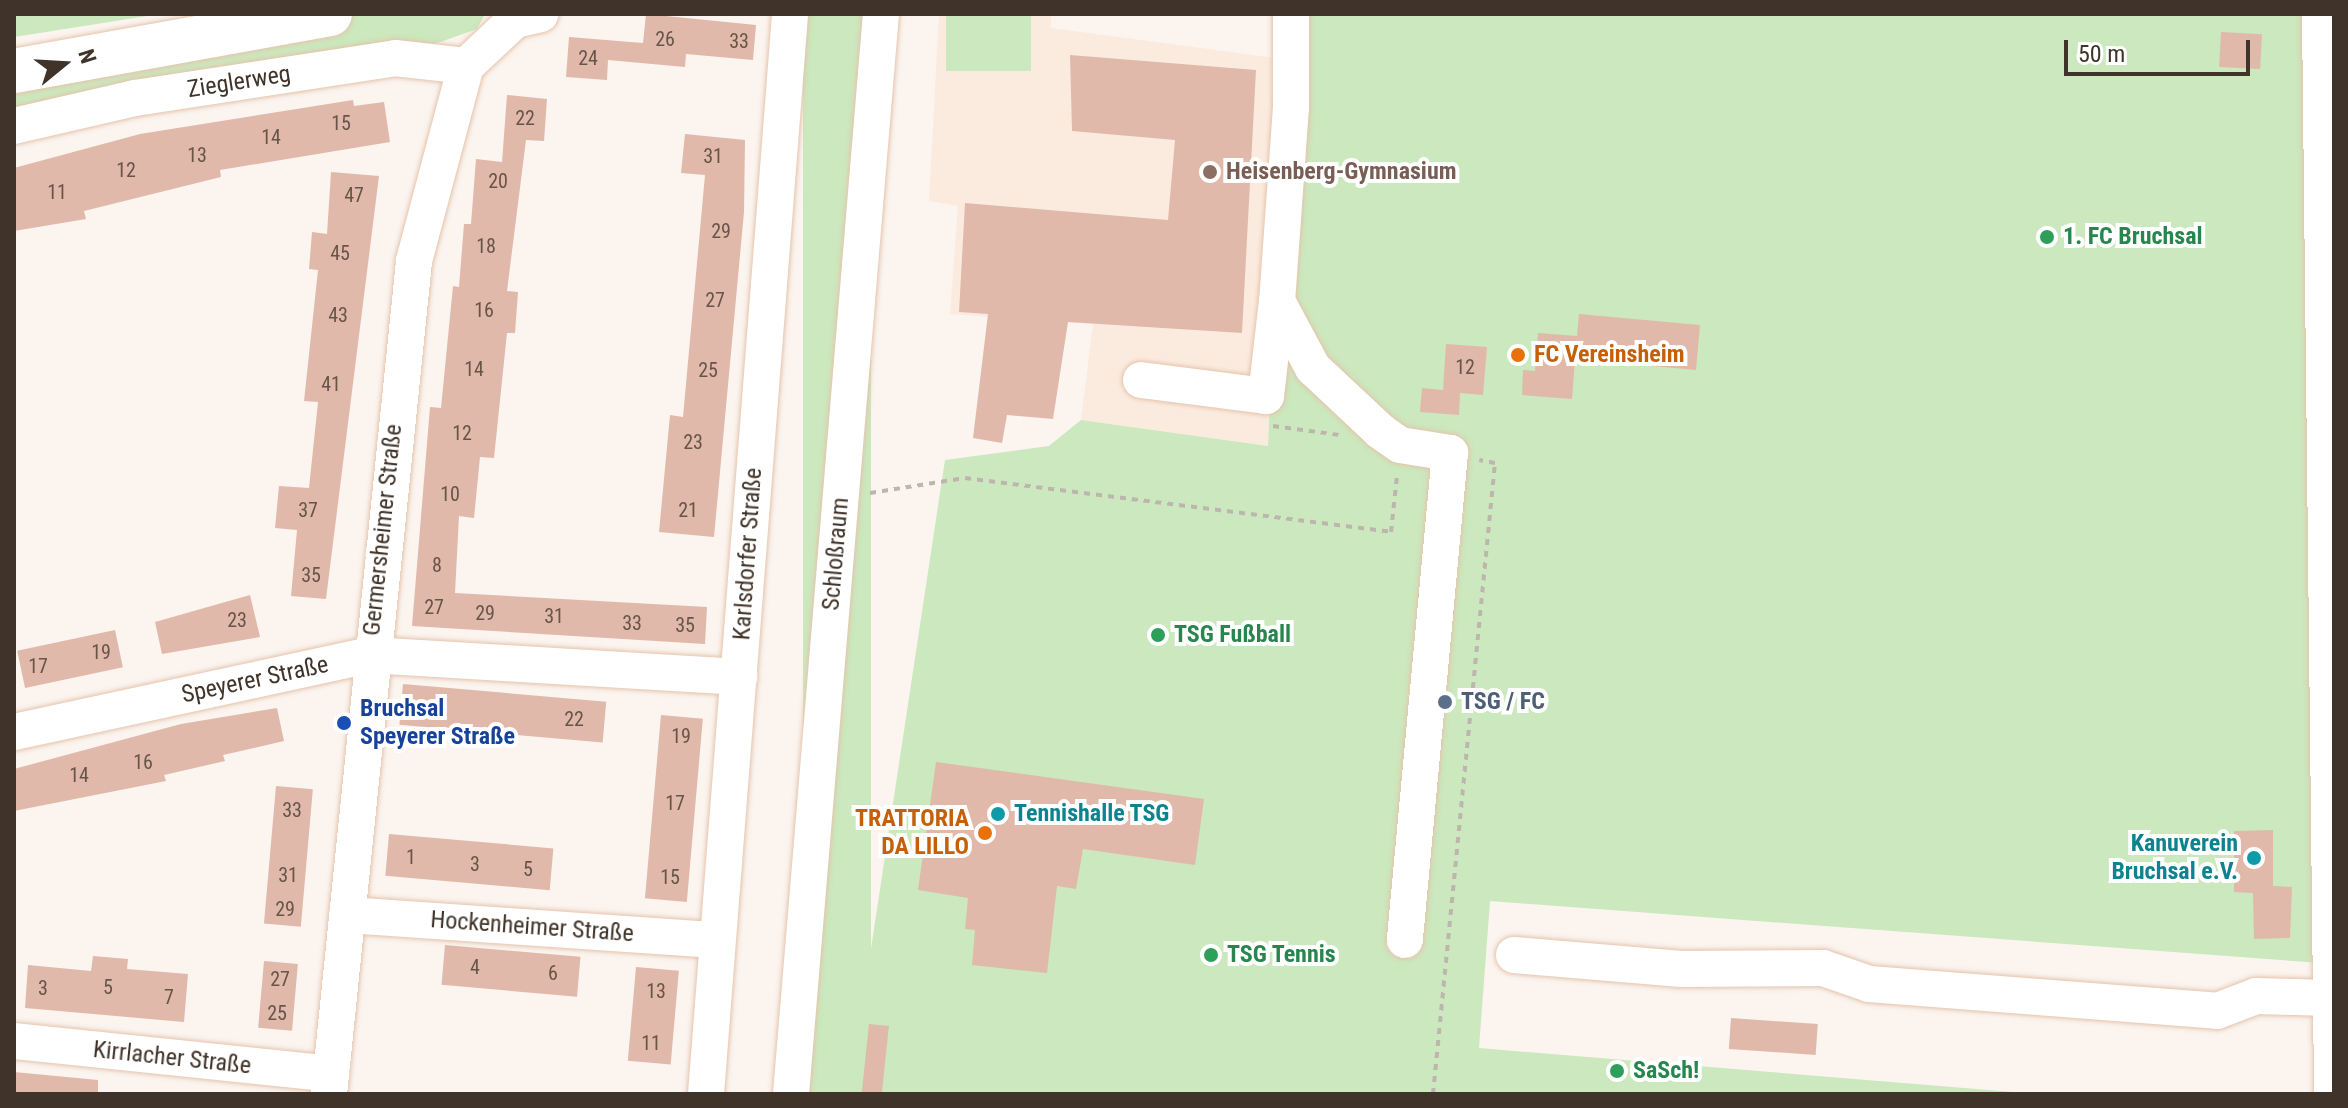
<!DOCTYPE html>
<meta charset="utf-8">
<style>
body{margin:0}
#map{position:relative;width:2348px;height:1108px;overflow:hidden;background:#fbf4ef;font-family:"Roboto Condensed",sans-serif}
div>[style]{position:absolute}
.built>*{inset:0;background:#fbebdf}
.green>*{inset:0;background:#cbe8be;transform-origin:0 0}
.building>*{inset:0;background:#e0b9aa;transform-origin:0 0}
.path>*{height:4px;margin-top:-2px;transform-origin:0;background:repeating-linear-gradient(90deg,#beb5ae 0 6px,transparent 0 12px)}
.roads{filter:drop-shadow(0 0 2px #e5c4ac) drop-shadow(0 0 2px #e5c4ac)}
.minor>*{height:36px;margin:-18px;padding:0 18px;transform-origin:18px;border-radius:18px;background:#fff}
.major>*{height:44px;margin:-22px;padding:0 22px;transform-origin:22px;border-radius:22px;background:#fff}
.dots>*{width:22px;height:22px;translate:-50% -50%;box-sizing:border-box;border:4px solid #fff;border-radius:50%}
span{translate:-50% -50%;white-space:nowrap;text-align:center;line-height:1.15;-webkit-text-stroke:8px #fff;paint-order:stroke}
.number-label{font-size:20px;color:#685449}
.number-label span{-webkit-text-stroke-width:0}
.street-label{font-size:24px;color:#403329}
.education-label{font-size:24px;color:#785e54;font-weight:700}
.left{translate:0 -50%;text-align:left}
.leisure-label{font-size:24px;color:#27864d;font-weight:700}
.food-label{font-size:24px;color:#c56008;font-weight:700}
.right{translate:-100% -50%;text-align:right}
.service-label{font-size:24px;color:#4e5e75;font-weight:700}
.transit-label{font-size:24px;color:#164399;font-weight:700}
.culture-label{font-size:24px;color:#0d838f;font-weight:700}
.frame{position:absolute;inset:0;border:16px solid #403329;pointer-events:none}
.north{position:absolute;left:24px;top:24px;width:80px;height:80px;-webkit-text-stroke:6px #fff;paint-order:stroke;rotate:72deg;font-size:22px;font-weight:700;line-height:32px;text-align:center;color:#403329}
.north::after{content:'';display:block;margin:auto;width:28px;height:36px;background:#403329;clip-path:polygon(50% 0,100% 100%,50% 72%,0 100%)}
.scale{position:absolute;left:2064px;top:40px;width:186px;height:36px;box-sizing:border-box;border:4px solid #403329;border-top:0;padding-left:10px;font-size:24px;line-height:28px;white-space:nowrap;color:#403329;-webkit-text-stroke:6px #fff;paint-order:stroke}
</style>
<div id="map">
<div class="built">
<i style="clip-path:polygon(939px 14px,1051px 14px,1051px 28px,1284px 59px,1268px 446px,1081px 420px,1093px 324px,950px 314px,958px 206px,929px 201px)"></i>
</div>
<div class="green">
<i style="clip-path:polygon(14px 14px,160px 14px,14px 37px)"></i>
<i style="clip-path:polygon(330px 14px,485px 14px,477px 29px,395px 58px,14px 126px,14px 71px)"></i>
<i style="left:803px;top:14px;width:68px;height:1083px"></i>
<i style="left:946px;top:14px;width:85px;height:57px"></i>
<i style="clip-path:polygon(1299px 14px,2334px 14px,2334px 964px,1490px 901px,1479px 1048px,2036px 1094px,849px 1094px,945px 460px,1049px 446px,1081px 420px,1268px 446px,1284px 59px)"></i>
</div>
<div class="building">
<i style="clip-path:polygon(646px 14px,756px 25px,753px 60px,686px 54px,685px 67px,608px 60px,607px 80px,566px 77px,569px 37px,643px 43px)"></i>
<i style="left:2221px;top:32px;width:41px;height:35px;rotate:3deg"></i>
<i style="clip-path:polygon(1070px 55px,1256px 70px,1242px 333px,1068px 322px,1053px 419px,1007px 415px,1002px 443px,973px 438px,988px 314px,959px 312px,965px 203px,1168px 220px,1175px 140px,1072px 131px)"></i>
<i style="clip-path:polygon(507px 95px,547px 99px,544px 141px,526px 140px,507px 291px,518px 292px,515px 333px,507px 333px,494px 458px,480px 457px,474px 518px,459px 516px,455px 593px,707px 607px,705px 644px,412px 626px,430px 407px,441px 408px,453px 286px,459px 287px,464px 224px,471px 224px,476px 159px,502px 162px)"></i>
<i style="clip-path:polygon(353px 100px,354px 106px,384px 102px,390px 142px,220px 170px,221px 177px,84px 211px,86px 219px,14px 231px,14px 168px,140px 134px)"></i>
<i style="clip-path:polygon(685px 134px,745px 140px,744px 212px,714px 537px,659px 532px,670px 415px,683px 417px,705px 175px,681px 173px)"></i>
<i style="clip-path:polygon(331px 172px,379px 176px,326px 599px,291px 596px,297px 530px,275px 528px,279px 486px,309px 488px,318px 402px,304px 401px,318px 270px,309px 269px,312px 232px,327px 234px)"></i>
<i style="clip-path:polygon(1579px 314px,1700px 325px,1696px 370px,1575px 359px,1572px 399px,1522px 395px,1523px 370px,1535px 371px,1538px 333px,1577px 336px)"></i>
<i style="clip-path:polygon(1446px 344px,1487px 347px,1483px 395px,1460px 393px,1459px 415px,1420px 412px,1422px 388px,1443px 390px)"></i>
<i style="clip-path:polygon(250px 595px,260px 637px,162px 654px,155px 622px)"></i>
<i style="left:115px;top:630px;width:38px;height:100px;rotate:78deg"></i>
<i style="left:403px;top:684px;width:204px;height:41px;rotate:5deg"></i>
<i style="clip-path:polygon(277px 708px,284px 741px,223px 755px,225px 761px,164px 775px,166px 781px,14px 811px,14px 769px,181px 724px)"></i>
<i style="left:661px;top:715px;width:42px;height:184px;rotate:5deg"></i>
<i style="clip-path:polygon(936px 762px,1204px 799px,1195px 865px,1083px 849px,1076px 889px,1057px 886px,1047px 973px,972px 965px,975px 930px,965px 929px,968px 898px,918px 890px)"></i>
<i style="left:276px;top:786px;width:37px;height:138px;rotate:5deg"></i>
<i style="clip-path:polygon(2273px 830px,2273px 886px,2292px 887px,2290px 938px,2254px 939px,2253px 893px,2234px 892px,2234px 831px)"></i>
<i style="left:389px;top:834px;width:165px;height:42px;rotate:5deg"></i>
<i style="left:445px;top:945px;width:136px;height:40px;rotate:5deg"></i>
<i style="clip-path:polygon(93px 956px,128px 959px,127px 969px,188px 974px,184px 1022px,25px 1008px,28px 965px,91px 971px)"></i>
<i style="left:264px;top:961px;width:34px;height:67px;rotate:5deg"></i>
<i style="left:636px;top:967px;width:43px;height:94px;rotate:5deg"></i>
<i style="left:1731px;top:1018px;width:87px;height:31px;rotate:4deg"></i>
<i style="left:869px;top:1024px;width:20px;height:70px;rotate:6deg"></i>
<i style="clip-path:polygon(14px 1072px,98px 1080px,98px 1094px,14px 1094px)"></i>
</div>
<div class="path">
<i style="left:1273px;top:426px;width:68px;rotate:7.7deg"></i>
<i style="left:870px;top:493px;width:96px;rotate:-9deg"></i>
<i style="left:965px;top:478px;width:429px;rotate:7.2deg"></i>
<i style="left:1391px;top:532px;width:56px;rotate:-83.9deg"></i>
<i style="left:1433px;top:1094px;width:634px;rotate:-84.39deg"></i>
<i style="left:1495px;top:463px;width:16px;rotate:-169deg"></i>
</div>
<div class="roads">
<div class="minor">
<i style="left:1291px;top:14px;width:93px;rotate:90deg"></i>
<i style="left:1291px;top:107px;width:195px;rotate:94.1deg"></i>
<i style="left:1277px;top:301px;width:76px;rotate:61.8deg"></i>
<i style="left:1313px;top:368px;width:92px;rotate:43.2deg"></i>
<i style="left:1380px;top:431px;width:24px;rotate:35deg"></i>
<i style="left:1400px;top:445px;width:51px;rotate:9.1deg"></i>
<i style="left:1450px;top:453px;width:489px;rotate:95.3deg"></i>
<i style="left:2320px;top:14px;width:1080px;rotate:89.36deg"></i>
<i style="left:14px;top:126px;width:124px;rotate:-13deg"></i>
<i style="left:135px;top:98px;width:263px;rotate:-8.7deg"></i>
<i style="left:395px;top:58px;width:71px;rotate:6.4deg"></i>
<i style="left:1141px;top:380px;width:126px;rotate:7.3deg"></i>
<i style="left:1266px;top:396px;width:96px;rotate:-83.4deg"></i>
<i style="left:14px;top:732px;width:364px;rotate:-12.2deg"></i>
<i style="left:370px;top:655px;width:370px;rotate:3.4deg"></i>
<i style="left:347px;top:915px;width:370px;rotate:3.9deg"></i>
<i style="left:1514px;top:955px;width:168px;rotate:4.8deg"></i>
<i style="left:1681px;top:969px;width:142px;rotate:-0.4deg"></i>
<i style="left:1823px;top:968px;width:49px;rotate:19.2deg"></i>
<i style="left:1869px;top:984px;width:349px;rotate:4.4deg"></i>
<i style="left:2217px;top:1011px;width:42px;rotate:-21deg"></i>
<i style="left:2256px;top:996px;width:75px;rotate:1.5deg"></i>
<i style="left:14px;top:1041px;width:319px;rotate:5.9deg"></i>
<i style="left:329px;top:1094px;width:837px;rotate:-84.17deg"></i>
<i style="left:414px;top:261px;width:202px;rotate:-75.1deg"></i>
<i style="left:466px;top:66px;width:67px;rotate:-43.2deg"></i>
<i style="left:515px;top:20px;width:26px;rotate:-13deg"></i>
<i style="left:706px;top:1094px;width:1083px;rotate:-85.55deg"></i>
<i style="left:791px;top:1094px;width:1084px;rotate:-85.24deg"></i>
</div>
<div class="major">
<i style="left:14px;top:71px;width:321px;rotate:-10.2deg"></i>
</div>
</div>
<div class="dots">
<i style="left:1210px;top:172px;background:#8d6e63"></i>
<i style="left:2047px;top:237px;background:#2e9e5b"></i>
<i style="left:1518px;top:355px;background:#e8710a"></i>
<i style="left:1158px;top:635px;background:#2e9e5b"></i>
<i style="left:1445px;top:702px;background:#5c6f8a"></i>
<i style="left:344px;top:723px;background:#1a4fb4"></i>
<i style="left:998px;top:814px;background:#0f9aa8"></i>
<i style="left:985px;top:833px;background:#e8710a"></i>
<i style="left:2254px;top:858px;background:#0f9aa8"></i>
<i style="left:1211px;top:955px;background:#2e9e5b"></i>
<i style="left:1617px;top:1071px;background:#2e9e5b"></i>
</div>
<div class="number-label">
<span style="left:665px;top:39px">26</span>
<span style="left:739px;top:41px">33</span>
<span style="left:588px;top:58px">24</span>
<span style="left:525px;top:118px">22</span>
<span style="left:341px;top:123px">15</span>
<span style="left:271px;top:137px">14</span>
<span style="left:197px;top:155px">13</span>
<span style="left:713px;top:156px">31</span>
<span style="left:126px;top:170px">12</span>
<span style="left:498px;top:181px">20</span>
<span style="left:57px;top:192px">11</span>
<span style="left:354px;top:195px">47</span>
<span style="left:721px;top:231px">29</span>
<span style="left:486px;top:246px">18</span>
<span style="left:340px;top:253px">45</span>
<span style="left:715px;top:300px">27</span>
<span style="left:484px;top:310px">16</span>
<span style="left:338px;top:315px">43</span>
<span style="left:1465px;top:367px">12</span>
<span style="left:474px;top:369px">14</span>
<span style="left:708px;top:370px">25</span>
<span style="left:331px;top:384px">41</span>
<span style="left:462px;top:433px">12</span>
<span style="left:693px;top:442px">23</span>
<span style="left:450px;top:494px">10</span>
<span style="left:308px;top:510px">37</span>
<span style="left:688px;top:510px">21</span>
<span style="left:437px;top:565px">8</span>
<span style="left:311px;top:575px">35</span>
<span style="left:434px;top:607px">27</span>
<span style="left:485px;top:613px">29</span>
<span style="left:554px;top:616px">31</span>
<span style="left:237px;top:620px">23</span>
<span style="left:632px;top:623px">33</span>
<span style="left:685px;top:625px">35</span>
<span style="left:101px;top:652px">19</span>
<span style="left:38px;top:666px">17</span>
<span style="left:574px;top:719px">22</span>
<span style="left:681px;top:736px">19</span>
<span style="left:143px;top:762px">16</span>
<span style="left:79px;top:775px">14</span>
<span style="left:675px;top:803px">17</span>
<span style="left:292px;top:810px">33</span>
<span style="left:411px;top:857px">1</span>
<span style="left:475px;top:864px">3</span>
<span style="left:528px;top:869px">5</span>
<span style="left:288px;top:875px">31</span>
<span style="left:670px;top:877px">15</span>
<span style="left:285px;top:909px">29</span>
<span style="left:475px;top:967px">4</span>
<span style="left:553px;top:973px">6</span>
<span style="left:280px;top:979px">27</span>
<span style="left:108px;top:987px">5</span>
<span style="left:43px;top:988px">3</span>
<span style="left:656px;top:991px">13</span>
<span style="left:169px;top:997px">7</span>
<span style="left:277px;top:1013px">25</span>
<span style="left:651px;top:1043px">11</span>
</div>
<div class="street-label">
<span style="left:239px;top:82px;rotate:-9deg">Zieglerweg</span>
<span style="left:383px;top:530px;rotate:-84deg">Germersheimer Straße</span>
<span style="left:748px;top:554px;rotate:-86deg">Karlsdorfer Straße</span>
<span style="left:836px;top:554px;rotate:-85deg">Schloßraum</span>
<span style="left:255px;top:680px;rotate:-12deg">Speyerer Straße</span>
<span style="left:532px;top:927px;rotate:4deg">Hockenheimer Straße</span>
<span style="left:172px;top:1058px;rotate:6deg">Kirrlacher Straße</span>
</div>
<div class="education-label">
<span class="left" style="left:1226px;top:172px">Heisenberg-Gymnasium</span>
</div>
<div class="leisure-label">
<span class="left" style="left:2063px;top:237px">1. FC Bruchsal</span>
<span class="left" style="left:1174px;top:635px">TSG Fußball</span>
<span class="left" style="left:1227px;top:955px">TSG Tennis</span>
<span class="left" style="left:1633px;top:1071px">SaSch!</span>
</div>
<div class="food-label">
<span class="left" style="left:1534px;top:355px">FC Vereinsheim</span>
<span class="right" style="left:969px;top:833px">TRATTORIA<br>DA LILLO</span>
</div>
<div class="service-label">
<span class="left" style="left:1461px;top:702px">TSG / FC</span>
</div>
<div class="transit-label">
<span class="left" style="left:360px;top:723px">Bruchsal<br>Speyerer Straße</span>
</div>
<div class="culture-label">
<span class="left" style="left:1014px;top:814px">Tennishalle TSG</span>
<span class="right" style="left:2238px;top:858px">Kanuverein<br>Bruchsal e.V.</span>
</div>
<div class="frame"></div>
<div class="north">N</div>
<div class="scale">50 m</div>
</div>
